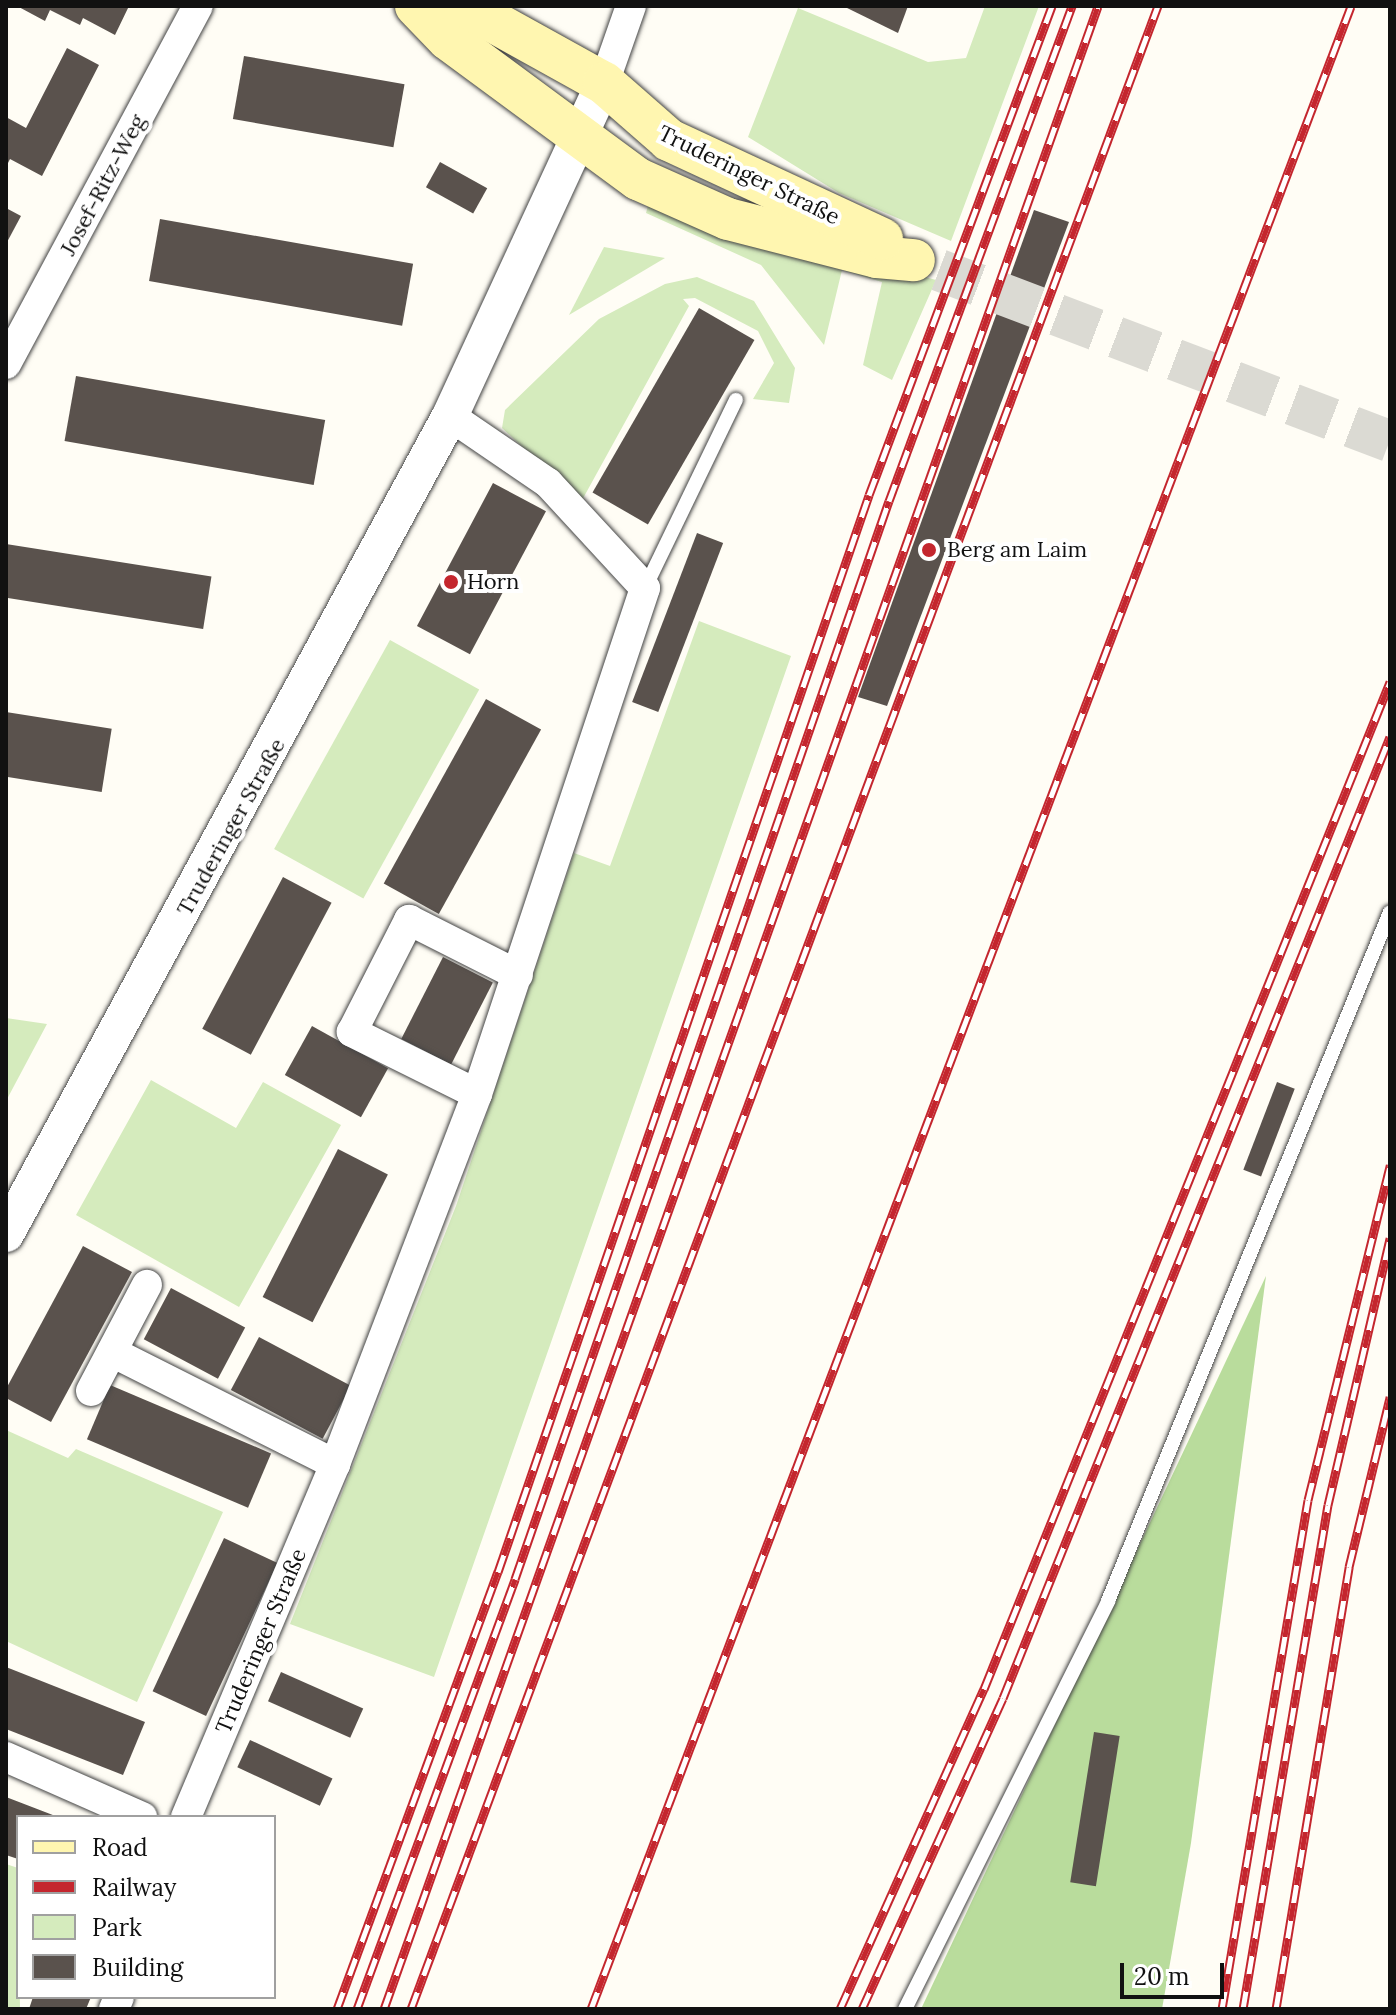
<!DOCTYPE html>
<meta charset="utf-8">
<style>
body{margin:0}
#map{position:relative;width:1396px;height:2015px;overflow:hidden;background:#fffdf5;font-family:Lora,serif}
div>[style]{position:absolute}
.green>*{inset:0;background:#d5ebbd;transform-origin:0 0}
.forest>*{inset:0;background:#b9dc9c}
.building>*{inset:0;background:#5a524d;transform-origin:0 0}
.secondary-tunnel>*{height:42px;margin-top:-21px;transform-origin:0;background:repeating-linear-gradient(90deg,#dbdad3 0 42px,transparent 0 63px)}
.roads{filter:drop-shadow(0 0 2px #444) drop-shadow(0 0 2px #444)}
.service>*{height:14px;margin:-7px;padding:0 7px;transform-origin:7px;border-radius:7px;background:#fff}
.minor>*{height:30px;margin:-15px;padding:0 15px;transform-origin:15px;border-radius:15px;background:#fff}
.tertiary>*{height:36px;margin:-18px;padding:0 18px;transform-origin:18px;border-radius:18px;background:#fff}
.secondary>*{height:42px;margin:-21px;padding:0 21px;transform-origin:21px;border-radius:21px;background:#fff6b0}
.rail>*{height:9px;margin-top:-4.5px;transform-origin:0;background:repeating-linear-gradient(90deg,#fff 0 18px,#c4262e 0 36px);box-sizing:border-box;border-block:2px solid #c4262e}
.dots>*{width:22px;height:22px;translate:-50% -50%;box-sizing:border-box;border:4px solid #fff;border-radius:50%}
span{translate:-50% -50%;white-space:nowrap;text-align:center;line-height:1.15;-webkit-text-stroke:8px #fff;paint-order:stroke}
.street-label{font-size:22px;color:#111}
.poi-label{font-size:22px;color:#111}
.left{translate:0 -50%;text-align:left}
.frame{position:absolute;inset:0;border:8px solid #111;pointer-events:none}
.legend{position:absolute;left:16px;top:1815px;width:260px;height:184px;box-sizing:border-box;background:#fff;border:2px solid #a0a0a0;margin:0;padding:10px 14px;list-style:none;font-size:24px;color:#111}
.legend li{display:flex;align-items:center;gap:16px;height:40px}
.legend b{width:40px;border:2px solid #a0a0a0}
.scale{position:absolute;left:1120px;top:1963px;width:104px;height:36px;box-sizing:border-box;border:4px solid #111;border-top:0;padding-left:10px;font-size:24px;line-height:28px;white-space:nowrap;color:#111;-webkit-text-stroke:6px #fff;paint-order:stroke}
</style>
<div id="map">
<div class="green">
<i style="clip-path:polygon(985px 6px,1039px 6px,951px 241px,839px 193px,748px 137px,798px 8px,928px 62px,966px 58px)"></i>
<i style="clip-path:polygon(649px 202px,936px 280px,892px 380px,863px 365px,882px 282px,842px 270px,824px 345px,761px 265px,646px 213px)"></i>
<i style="clip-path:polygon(604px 247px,665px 258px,569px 315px)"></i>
<i style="clip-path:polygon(697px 277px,754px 301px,795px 368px,789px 403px,753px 399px,774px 363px,758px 331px,695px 298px,683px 299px,689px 306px,581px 502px,502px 428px,505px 410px,599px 319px,665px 284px)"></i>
<i style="clip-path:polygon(699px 621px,791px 656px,434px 1677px,290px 1624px,456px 1206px,574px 853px,610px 866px)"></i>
<i style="left:390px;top:640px;width:102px;height:239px;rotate:29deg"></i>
<i style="clip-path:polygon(6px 1018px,47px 1024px,6px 1101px)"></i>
<i style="clip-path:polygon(151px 1080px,236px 1128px,263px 1082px,341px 1125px,239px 1307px,76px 1215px)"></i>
<i style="clip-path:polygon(6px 1430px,68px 1458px,76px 1449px,223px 1512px,137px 1702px,6px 1641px)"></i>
<i style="clip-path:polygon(6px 1864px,18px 1868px,20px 2009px,6px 2009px)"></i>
</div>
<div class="forest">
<i style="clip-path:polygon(1266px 1276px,1191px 1843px,1162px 2009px,921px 2009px)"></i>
</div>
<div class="building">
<i style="clip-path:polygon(17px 6px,129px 6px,115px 35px,83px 18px,80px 25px,50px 10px,45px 21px)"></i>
<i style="clip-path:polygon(843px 6px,908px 6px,898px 33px)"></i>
<i style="clip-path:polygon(67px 48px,99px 65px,42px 176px,10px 159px,6px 167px,6px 117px,26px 128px)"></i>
<i style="left:244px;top:56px;width:163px;height:64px;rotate:10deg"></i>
<i style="left:440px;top:162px;width:54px;height:29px;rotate:29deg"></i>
<i style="clip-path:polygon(6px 208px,21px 216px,6px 244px)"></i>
<i style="clip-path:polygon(1034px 210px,1069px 222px,887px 706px,858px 697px)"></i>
<i style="left:160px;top:219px;width:257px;height:63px;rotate:10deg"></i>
<i style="left:699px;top:308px;width:64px;height:213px;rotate:30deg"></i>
<i style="left:76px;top:376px;width:253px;height:66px;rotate:10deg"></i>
<i style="left:493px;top:483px;width:60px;height:162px;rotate:28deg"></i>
<i style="left:697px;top:533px;width:28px;height:181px;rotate:21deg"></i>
<i style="left:6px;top:544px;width:208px;height:53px;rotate:9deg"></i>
<i style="left:486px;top:699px;width:63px;height:211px;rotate:29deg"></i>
<i style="left:6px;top:712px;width:107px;height:64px;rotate:9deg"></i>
<i style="left:283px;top:877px;width:55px;height:172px;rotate:28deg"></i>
<i style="left:443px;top:957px;width:56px;height:92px;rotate:27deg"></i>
<i style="left:312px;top:1026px;width:87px;height:56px;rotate:29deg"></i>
<i style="left:1277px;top:1082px;width:19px;height:94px;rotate:21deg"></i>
<i style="left:338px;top:1149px;width:56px;height:166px;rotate:27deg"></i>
<i style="clip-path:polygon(83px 1246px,132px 1272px,51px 1422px,6px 1398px,6px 1389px)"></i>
<i style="left:171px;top:1288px;width:84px;height:58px;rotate:28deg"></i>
<i style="left:259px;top:1337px;width:104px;height:60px;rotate:28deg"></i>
<i style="left:110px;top:1385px;width:175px;height:59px;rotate:23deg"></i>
<i style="left:224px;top:1538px;width:59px;height:169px;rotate:25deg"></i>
<i style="clip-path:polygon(6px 1667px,145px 1722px,123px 1775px,6px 1729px)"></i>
<i style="left:281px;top:1672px;width:90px;height:32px;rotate:24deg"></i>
<i style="left:1094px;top:1732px;width:26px;height:152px;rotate:9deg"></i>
<i style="left:250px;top:1740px;width:91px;height:30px;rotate:25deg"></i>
<i style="clip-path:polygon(6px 1797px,58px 1817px,18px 1817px,18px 1859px,6px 1855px)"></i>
<i style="clip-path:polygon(33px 1997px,91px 1997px,86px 2009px,29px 2009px)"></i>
</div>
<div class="secondary-tunnel">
<i style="left:939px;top:270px;width:482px;rotate:20.8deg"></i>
</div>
<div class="roads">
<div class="service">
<i style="left:645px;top:588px;width:209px;rotate:-64.2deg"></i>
<i style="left:905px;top:2009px;width:456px;rotate:-63.5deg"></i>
<i style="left:1108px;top:1601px;width:744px;rotate:-67.74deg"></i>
</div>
<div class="minor">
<i style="left:604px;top:83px;width:82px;rotate:-70.7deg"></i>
<i style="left:6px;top:364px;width:406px;rotate:-61.8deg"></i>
<i style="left:477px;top:1094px;width:140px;rotate:-153.6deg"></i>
<i style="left:352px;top:1032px;width:126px;rotate:-63deg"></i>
<i style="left:409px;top:920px;width:122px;rotate:26.8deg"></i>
<i style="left:112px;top:1352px;width:250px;rotate:26.7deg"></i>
<i style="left:91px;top:1391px;width:120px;rotate:-62.2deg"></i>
<i style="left:6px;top:1757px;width:149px;rotate:23.8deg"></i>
<i style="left:186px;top:1817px;width:383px;rotate:-67.1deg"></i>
<i style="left:335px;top:1464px;width:396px;rotate:-69deg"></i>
<i style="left:477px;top:1094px;width:533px;rotate:-71.63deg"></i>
<i style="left:645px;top:588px;width:143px;rotate:-132.7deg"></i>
<i style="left:548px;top:483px;width:119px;rotate:-145.6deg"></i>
<i style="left:114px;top:2009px;width:13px;rotate:-67deg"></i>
</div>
<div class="tertiary">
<i style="left:6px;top:1234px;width:931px;rotate:-61.51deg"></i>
<i style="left:450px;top:416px;width:367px;rotate:-65.2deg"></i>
</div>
<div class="secondary">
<i style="left:416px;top:6px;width:46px;rotate:45.9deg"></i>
<i style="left:448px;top:39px;width:236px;rotate:36.4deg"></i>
<i style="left:638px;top:179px;width:98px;rotate:24deg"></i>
<i style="left:728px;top:219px;width:154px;rotate:14.3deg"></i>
<i style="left:877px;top:257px;width:37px;rotate:5deg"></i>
<i style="left:465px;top:6px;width:159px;rotate:29deg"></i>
<i style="left:604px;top:83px;width:86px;rotate:41.2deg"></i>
<i style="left:669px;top:140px;width:235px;rotate:24.9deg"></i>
</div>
</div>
<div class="rail">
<i style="left:337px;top:2009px;width:466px;rotate:-69.8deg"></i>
<i style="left:498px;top:1572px;width:1139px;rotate:-70.99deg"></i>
<i style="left:869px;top:495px;width:522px;rotate:-69.48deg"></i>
<i style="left:357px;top:2009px;width:458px;rotate:-69.8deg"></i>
<i style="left:515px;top:1579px;width:1141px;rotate:-70.87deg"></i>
<i style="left:889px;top:501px;width:528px;rotate:-69.71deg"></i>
<i style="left:384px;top:2009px;width:2126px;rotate:-70.38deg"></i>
<i style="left:411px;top:2009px;width:2138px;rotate:-69.55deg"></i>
<i style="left:591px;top:2009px;width:2142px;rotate:-69.22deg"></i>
<i style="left:840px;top:2009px;width:351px;rotate:-65.8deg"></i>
<i style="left:984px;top:1689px;width:1086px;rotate:-68.04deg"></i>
<i style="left:862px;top:2009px;width:341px;rotate:-65.6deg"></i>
<i style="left:1003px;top:1698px;width:1036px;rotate:-68.07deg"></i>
<i style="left:1222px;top:2009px;width:516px;rotate:-80.41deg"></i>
<i style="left:1308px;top:1500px;width:345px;rotate:-76.2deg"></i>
<i style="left:1243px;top:2009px;width:511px;rotate:-80.43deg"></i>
<i style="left:1328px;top:1505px;width:274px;rotate:-76.9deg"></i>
<i style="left:1276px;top:2009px;width:448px;rotate:-80.6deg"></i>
<i style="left:1349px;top:1567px;width:175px;rotate:-76.4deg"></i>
</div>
<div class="dots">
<i style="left:929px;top:550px;background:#c4262e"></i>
<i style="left:451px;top:582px;background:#c4262e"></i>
</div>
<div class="street-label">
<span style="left:749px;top:175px;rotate:26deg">Truderinger Straße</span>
<span style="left:103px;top:185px;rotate:-62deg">Josef-Ritz-Weg</span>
<span style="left:231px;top:827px;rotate:-61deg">Truderinger Straße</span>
<span style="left:261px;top:1641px;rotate:-67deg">Truderinger Straße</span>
</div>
<div class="poi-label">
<span class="left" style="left:947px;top:550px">Berg am Laim</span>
<span class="left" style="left:467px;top:582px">Horn</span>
</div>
<div class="frame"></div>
<ul class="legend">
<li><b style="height:10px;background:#fff6b0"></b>Road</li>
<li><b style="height:10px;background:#c4262e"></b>Railway</li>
<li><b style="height:22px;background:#d5ebbd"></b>Park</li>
<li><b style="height:22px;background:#5a524d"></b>Building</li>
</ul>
<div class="scale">20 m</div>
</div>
